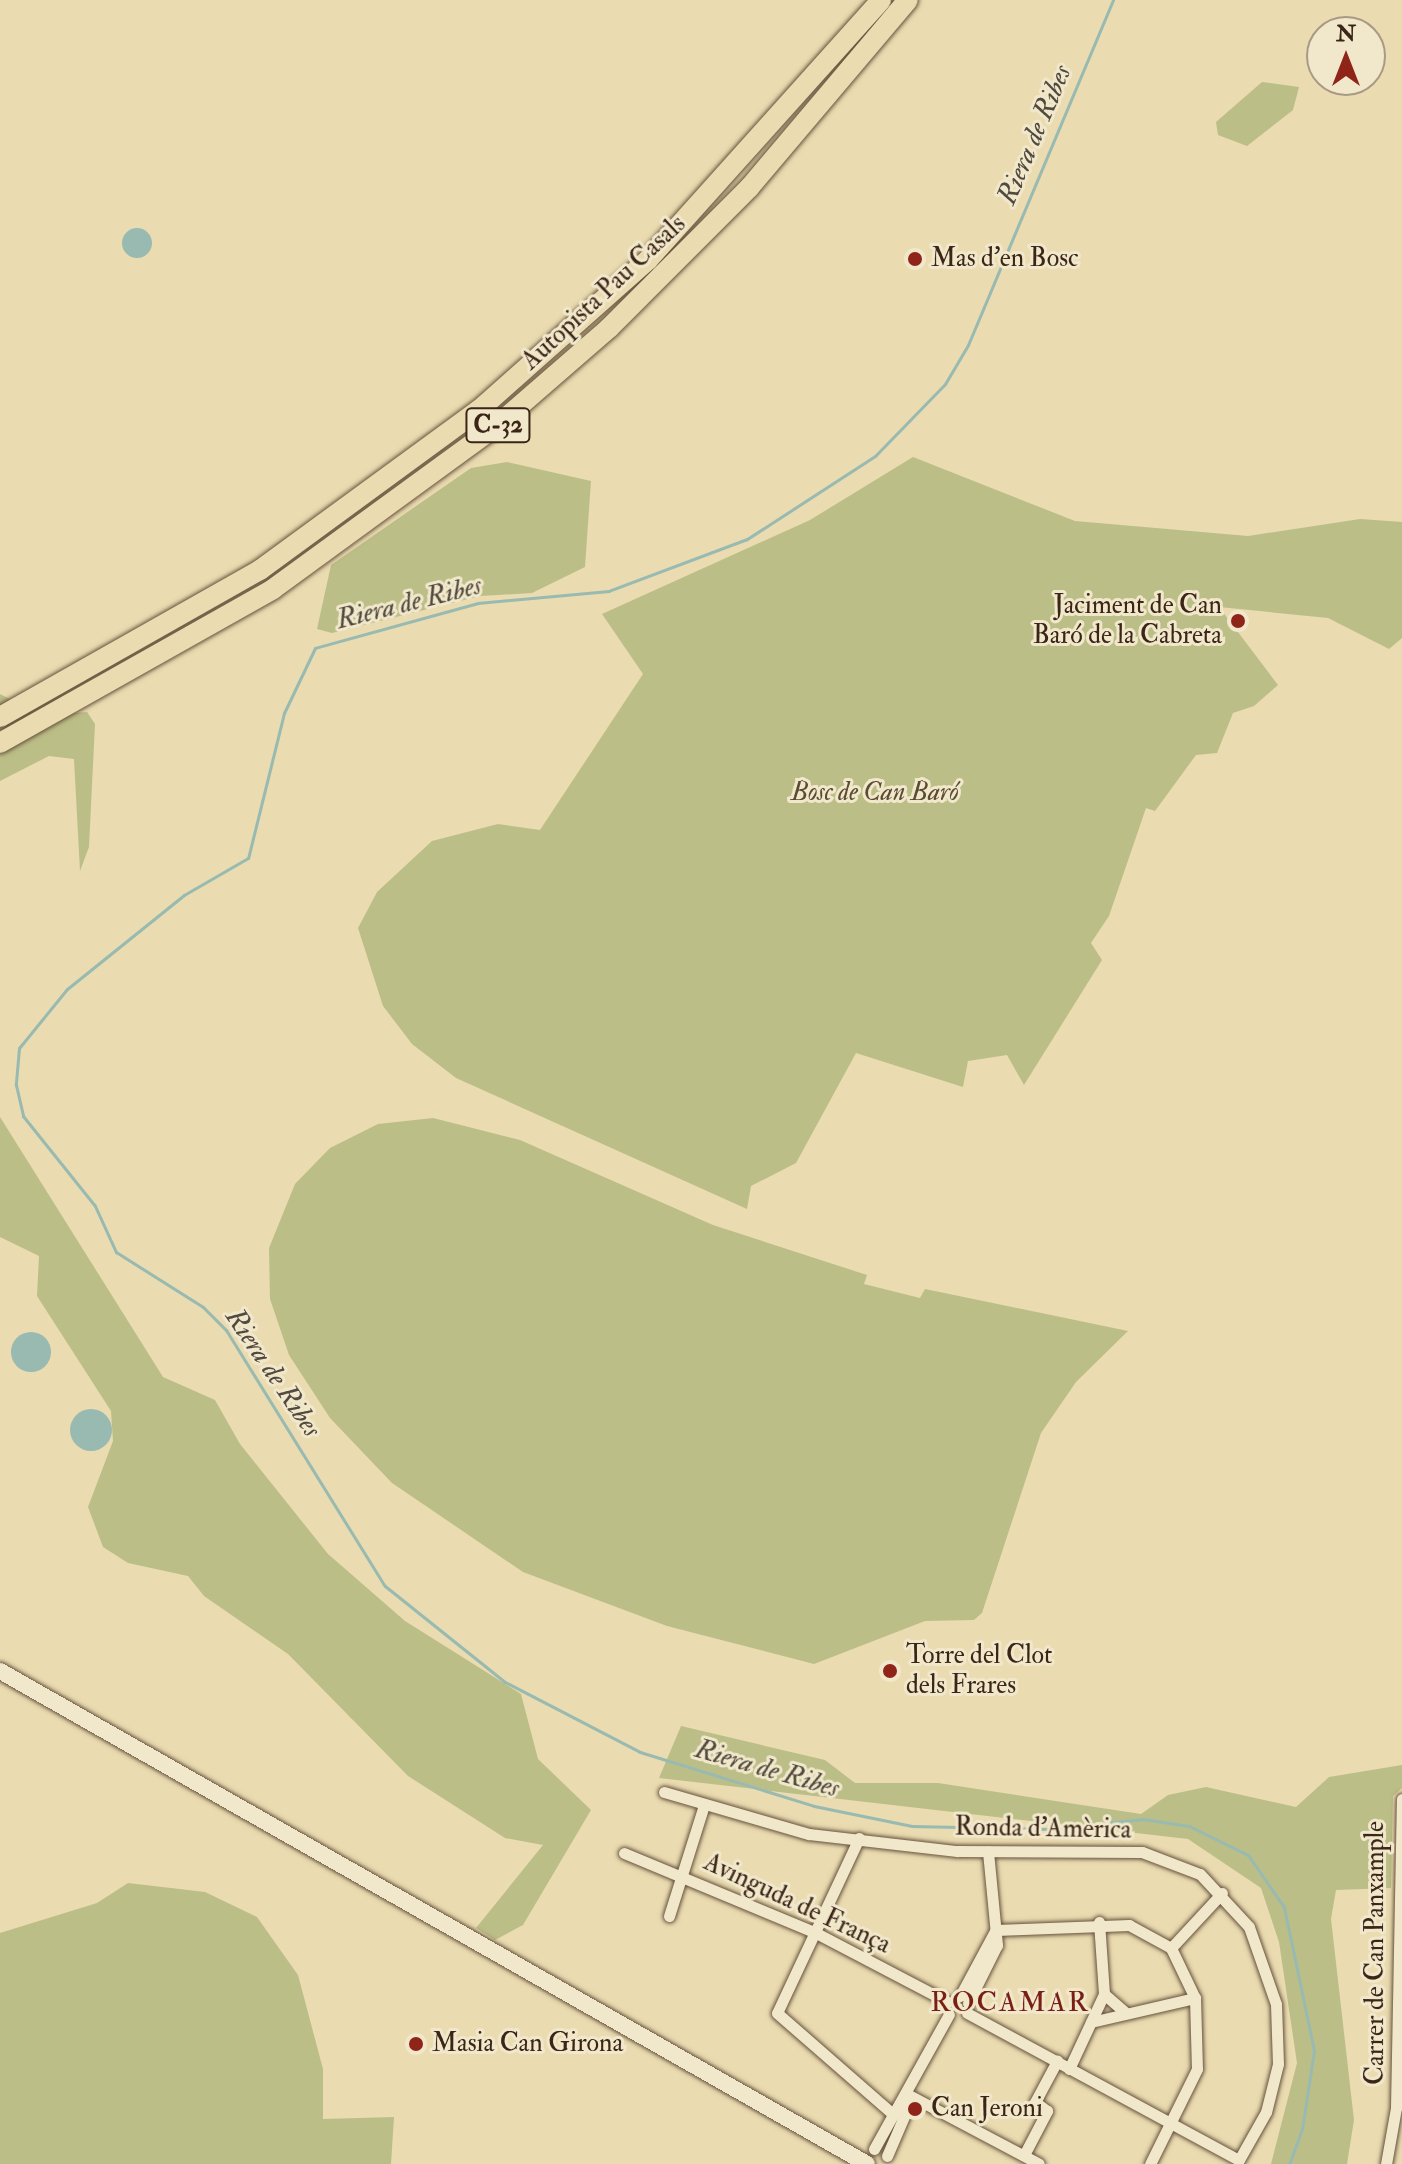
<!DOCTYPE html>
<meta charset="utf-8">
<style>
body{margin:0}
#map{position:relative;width:1402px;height:2164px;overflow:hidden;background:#eadbb0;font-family:"IM FELL Double Pica",serif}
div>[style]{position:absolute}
.green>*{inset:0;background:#bcbe87}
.water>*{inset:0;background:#98bab1}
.round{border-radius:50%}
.stream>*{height:3px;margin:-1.5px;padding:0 1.5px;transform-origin:1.5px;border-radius:1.5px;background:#98bab1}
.roads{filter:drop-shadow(0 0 2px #66523d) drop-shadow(0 0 2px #66523d)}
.street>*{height:11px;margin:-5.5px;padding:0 5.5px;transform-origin:5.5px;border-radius:5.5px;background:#f1e8cc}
.secondary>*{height:16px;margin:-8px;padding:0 8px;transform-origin:8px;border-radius:8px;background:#f1e8cc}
.highway>*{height:20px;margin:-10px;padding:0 10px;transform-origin:10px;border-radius:10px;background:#eadbb0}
.dots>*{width:22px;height:22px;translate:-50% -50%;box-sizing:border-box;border:4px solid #f1e8cc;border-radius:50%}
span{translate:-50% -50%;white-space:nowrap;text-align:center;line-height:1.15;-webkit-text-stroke:6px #f1e8cc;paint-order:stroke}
.shield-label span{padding:2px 6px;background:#f1e8cc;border:2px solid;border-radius:6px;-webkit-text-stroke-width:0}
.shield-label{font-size:24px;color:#3a2517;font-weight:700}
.poi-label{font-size:26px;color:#3a2517}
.left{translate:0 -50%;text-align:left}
.right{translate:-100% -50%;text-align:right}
.street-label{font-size:26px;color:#3a2517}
.park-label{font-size:26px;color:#5a4b33;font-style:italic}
.water-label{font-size:28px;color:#524a3e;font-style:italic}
.neighbourhood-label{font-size:28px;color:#7a1f14;letter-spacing:2px}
.north{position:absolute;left:1306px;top:16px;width:80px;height:80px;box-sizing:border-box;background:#f1e8cc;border:2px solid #a89a84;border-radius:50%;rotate:0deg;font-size:22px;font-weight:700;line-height:32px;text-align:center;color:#3a2517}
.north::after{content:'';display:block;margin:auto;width:28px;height:36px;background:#8f2418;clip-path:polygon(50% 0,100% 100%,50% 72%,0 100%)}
</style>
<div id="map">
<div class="green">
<i style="clip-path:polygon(1262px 82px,1299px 87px,1293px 110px,1247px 146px,1218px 135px,1216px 122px)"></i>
<i style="clip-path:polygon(913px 457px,1075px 521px,1248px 536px,1360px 519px,1402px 522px,1402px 638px,1389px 649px,1328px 618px,1219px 607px,1278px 685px,1254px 706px,1233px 713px,1217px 753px,1196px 755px,1155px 811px,1146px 808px,1109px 916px,1091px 943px,1102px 960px,1024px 1085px,1007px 1055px,968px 1061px,963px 1087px,856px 1053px,796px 1163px,751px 1186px,747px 1209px,456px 1078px,412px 1044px,383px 1006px,358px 928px,377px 892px,432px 841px,498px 824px,540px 830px,643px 674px,602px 614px,810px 520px)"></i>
<i style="clip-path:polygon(507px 462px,591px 481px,585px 567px,532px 593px,480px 596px,332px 633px,317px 629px,331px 565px,471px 468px)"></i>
<i style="clip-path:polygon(0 694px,41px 715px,87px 712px,95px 724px,89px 847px,80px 871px,74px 759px,49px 756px,0 781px)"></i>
<i style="clip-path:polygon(0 1117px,163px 1377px,215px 1400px,240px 1444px,328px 1554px,405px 1621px,521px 1694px,538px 1759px,591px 1810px,523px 1925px,495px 1940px,476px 1928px,543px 1845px,505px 1838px,408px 1776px,288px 1654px,204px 1596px,188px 1576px,128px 1563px,103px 1547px,88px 1507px,113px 1441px,111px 1411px,37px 1296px,39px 1256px,0 1237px)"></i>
<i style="clip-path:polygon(433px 1118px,520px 1140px,713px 1225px,867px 1275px,864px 1284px,920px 1298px,925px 1289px,1128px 1331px,1076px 1382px,1041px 1433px,982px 1613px,974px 1620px,925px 1621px,814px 1664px,667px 1626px,523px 1572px,392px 1483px,330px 1418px,289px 1355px,270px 1299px,269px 1248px,295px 1184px,330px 1148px,378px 1124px)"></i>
<i style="clip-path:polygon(681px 1726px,825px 1760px,855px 1783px,938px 1783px,1141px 1814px,1168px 1795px,1206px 1787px,1296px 1807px,1329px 1777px,1402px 1765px,1402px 1788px,1393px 1796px,1391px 1888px,1336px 1890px,1331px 1919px,1354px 2120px,1347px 2164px,1271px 2164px,1297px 2063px,1279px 1942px,1261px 1888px,1188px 1839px,659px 1778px)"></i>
<i style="clip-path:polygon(128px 1883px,205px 1892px,257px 1917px,298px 1975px,323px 2069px,323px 2119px,394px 2117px,391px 2164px,0 2164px,0 1933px,97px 1903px)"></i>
</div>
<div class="water">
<i class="round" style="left:122px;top:228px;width:30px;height:30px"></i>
<i class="round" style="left:11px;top:1332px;width:40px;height:40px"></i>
<i class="round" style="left:70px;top:1409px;width:42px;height:42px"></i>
</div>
<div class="stream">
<i style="left:1113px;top:0;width:374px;rotate:112.8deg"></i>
<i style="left:968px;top:345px;width:45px;rotate:120.5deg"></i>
<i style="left:945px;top:384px;width:100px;rotate:134.2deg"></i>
<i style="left:875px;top:456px;width:153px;rotate:147deg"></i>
<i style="left:747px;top:539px;width:147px;rotate:159.4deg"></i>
<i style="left:609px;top:591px;width:132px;rotate:174.8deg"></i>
<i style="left:478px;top:603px;width:169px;rotate:164.6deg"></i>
<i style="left:315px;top:648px;width:72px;rotate:115.5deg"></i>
<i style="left:284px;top:713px;width:149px;rotate:103.9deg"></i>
<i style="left:248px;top:858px;width:74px;rotate:150deg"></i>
<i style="left:184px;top:895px;width:150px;rotate:141.2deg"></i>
<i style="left:67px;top:989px;width:76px;rotate:129.1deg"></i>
<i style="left:19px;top:1048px;width:37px;rotate:95deg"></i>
<i style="left:16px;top:1085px;width:32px;rotate:77deg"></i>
<i style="left:23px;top:1116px;width:115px;rotate:51.3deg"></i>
<i style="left:95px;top:1206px;width:51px;rotate:65.5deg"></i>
<i style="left:116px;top:1252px;width:103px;rotate:32.3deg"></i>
<i style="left:203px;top:1307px;width:33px;rotate:45deg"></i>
<i style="left:226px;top:1330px;width:301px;rotate:58.2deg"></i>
<i style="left:385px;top:1586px;width:154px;rotate:38.7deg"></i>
<i style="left:505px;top:1682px;width:152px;rotate:27.4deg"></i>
<i style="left:640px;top:1752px;width:182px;rotate:17.2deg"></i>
<i style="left:814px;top:1806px;width:100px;rotate:11.5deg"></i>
<i style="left:912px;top:1826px;width:138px;rotate:1.2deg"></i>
<i style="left:1050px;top:1829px;width:94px;rotate:-6.1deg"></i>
<i style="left:1143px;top:1819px;width:47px;rotate:8.7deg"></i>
<i style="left:1189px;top:1826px;width:66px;rotate:26.2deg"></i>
<i style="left:1248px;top:1855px;width:63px;rotate:55.3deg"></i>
<i style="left:1284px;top:1907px;width:147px;rotate:78.2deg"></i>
<i style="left:1314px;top:2051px;width:79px;rotate:98.7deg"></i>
<i style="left:1302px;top:2129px;width:37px;rotate:110deg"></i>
</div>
<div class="roads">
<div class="street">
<i style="left:664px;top:1792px;width:151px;rotate:16.2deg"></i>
<i style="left:809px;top:1834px;width:149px;rotate:6.6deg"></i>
<i style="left:957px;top:1851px;width:185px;rotate:0.3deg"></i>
<i style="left:1142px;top:1852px;width:62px;rotate:20.8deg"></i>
<i style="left:1200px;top:1874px;width:72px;rotate:47.2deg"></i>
<i style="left:1249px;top:1927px;width:82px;rotate:70.7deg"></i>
<i style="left:1276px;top:2004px;width:60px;rotate:88.1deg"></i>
<i style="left:1278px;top:2064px;width:49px;rotate:104deg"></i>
<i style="left:1266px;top:2112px;width:55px;rotate:119.4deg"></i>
<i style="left:859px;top:1838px;width:193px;rotate:115.1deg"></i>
<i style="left:777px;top:2013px;width:155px;rotate:41.1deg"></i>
<i style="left:624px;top:1853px;width:208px;rotate:22.6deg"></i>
<i style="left:816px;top:1933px;width:149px;rotate:27.6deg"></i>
<i style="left:669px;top:1916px;width:116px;rotate:-72.5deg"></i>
<i style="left:1099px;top:1922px;width:72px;rotate:86deg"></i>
<i style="left:1104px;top:1994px;width:29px;rotate:41deg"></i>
<i style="left:996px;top:1930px;width:133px;rotate:-2.2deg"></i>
<i style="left:1129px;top:1925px;width:48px;rotate:28.7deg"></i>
<i style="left:1171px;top:1948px;width:55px;rotate:64.4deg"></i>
<i style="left:1195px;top:1998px;width:71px;rotate:88.4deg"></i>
<i style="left:1197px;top:2069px;width:106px;rotate:116.3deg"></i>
<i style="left:1171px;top:1948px;width:75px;rotate:-47.2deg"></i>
<i style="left:960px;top:1996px;width:74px;rotate:-61.7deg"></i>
<i style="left:968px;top:2003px;width:65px;rotate:-63.4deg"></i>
<i style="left:997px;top:1945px;width:94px;rotate:-95.5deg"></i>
<i style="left:967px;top:2013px;width:309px;rotate:28.4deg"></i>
<i style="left:1091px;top:2022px;width:107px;rotate:-13deg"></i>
<i style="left:1069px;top:2069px;width:83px;rotate:-65deg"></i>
<i style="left:907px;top:2094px;width:149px;rotate:27.9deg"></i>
<i style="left:874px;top:2149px;width:154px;rotate:-60.9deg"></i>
<i style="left:1024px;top:2155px;width:50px;rotate:-62.4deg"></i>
<i style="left:1047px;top:2111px;width:15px;rotate:-143deg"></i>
<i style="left:1035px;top:2102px;width:47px;rotate:-61.8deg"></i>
<i style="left:887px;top:2156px;width:63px;rotate:-66.7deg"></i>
<i style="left:1386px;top:2164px;width:57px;rotate:-79.9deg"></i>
<i style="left:1396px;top:2108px;width:309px;rotate:-88.9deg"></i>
</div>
<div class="secondary">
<i style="left:0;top:1671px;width:997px;rotate:29.62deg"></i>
</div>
<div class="highway">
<i style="left:0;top:717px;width:299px;rotate:-29.5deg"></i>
<i style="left:260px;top:570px;width:271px;rotate:-36.2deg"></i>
<i style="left:479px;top:410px;width:226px;rotate:-41.6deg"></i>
<i style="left:648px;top:260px;width:349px;rotate:-48.1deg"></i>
<i style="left:0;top:743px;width:313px;rotate:-29.4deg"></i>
<i style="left:273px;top:589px;width:273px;rotate:-36.1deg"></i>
<i style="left:494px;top:428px;width:152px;rotate:-41deg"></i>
<i style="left:609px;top:328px;width:198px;rotate:-45deg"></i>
<i style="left:749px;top:188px;width:246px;rotate:-49.8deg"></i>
</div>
</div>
<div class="dots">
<i style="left:915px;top:259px;background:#8f2418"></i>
<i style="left:1238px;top:621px;background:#8f2418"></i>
<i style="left:890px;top:1671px;background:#8f2418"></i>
<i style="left:416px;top:2044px;background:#8f2418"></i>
<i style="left:915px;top:2109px;background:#8f2418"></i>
</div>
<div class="shield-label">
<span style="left:498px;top:425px">C-32</span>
</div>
<div class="poi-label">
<span class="left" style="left:931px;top:259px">Mas d'en Bosc</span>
<span class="right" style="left:1222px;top:621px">Jaciment de Can<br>Baró de la Cabreta</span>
<span class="left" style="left:906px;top:1671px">Torre del Clot<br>dels Frares</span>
<span class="left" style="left:432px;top:2044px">Masia Can Girona</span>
<span class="left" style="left:931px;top:2109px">Can Jeroni</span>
</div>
<div class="street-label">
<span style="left:604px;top:293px;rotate:-43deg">Autopista Pau Casals</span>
<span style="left:1043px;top:1829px;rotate:1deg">Ronda d'Amèrica</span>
<span style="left:797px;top:1904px;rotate:25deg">Avinguda de França</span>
<span style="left:1376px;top:1953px;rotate:-90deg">Carrer de Can Panxample</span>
</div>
<div class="park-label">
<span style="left:875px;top:793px">Bosc de Can Baró</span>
</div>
<div class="water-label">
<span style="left:1035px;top:135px;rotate:-67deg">Riera de Ribes</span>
<span style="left:409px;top:603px;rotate:-14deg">Riera de Ribes</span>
<span style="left:273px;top:1373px;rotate:56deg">Riera de Ribes</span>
<span style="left:767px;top:1769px;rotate:16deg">Riera de Ribes</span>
</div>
<div class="neighbourhood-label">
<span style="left:1010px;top:2003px">ROCAMAR</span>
</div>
<div class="north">N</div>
</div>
